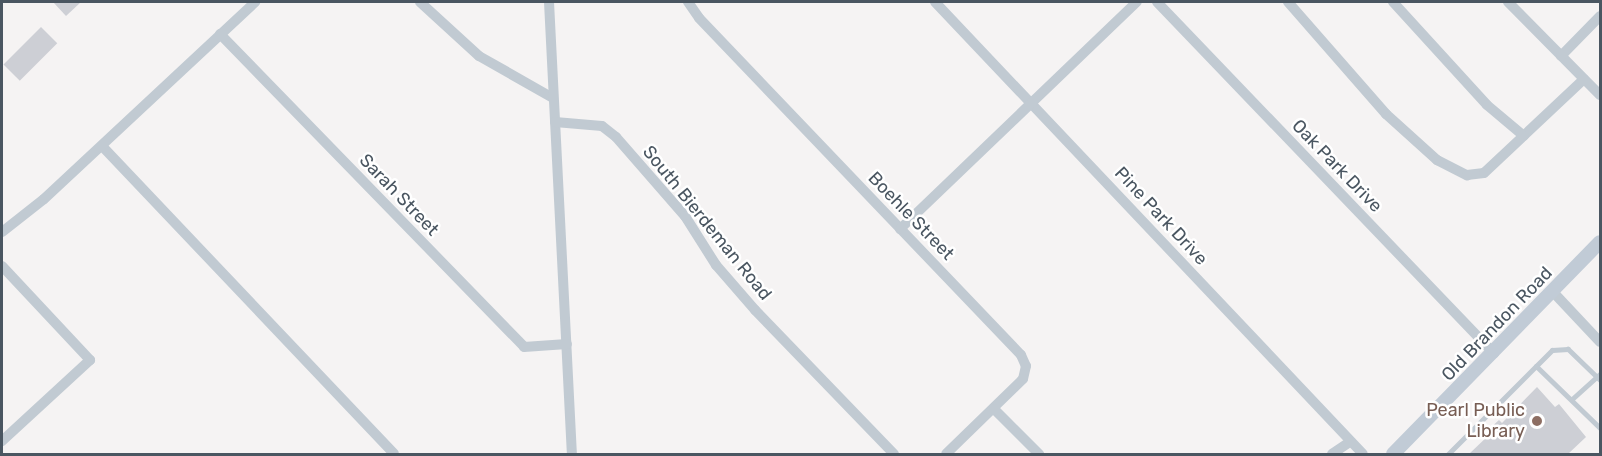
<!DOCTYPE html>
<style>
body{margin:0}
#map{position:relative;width:1602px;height:456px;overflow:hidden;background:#f5f3f3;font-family:Rubik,sans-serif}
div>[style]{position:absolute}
.building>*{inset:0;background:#cdcfd5;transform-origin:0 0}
.lane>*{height:5px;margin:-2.5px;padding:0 2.5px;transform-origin:2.5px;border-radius:2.5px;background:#c1cad2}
.street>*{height:10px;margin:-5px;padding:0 5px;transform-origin:5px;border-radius:5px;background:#c1cad2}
.secondary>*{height:14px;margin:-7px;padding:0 7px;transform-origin:7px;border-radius:7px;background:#c1cbd6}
.dots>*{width:16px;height:16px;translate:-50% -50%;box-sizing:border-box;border:3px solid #fff;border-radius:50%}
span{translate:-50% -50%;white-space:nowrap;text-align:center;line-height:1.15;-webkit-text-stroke:5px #fff;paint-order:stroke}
.street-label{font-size:18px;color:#4a5661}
.education-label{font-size:18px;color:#785e54}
.right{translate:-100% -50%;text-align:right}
.frame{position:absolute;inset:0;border:3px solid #4a5661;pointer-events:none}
</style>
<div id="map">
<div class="building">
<i style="clip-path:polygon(53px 2px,81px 2px,66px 16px)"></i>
<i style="left:41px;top:27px;width:23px;height:53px;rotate:45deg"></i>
<i style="clip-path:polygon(1537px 387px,1555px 407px,1559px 404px,1586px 437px,1568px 454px,1469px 454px,1491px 433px,1488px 430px,1499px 420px,1502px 423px)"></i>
</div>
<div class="lane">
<i style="left:1600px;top:380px;width:45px;rotate:-135.9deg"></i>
<i style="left:1568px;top:349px;width:16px;rotate:176deg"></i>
<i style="left:1552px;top:350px;width:23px;rotate:135deg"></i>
<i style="left:1536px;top:366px;width:89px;rotate:44.1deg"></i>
<i style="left:1572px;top:399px;width:38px;rotate:-42deg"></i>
<i style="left:1448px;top:454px;width:124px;rotate:-45deg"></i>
</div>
<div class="street">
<i style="left:420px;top:2px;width:80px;rotate:42.5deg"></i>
<i style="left:479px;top:56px;width:85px;rotate:29.6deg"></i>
<i style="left:549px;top:2px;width:453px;rotate:87.1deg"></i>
<i style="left:688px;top:2px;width:19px;rotate:55deg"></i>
<i style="left:699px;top:18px;width:466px;rotate:46.3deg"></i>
<i style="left:1021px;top:355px;width:12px;rotate:66deg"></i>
<i style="left:1026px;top:366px;width:13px;rotate:103deg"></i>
<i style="left:1023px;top:379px;width:107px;rotate:135.8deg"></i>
<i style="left:935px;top:2px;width:622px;rotate:46.56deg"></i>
<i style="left:1157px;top:2px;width:487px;rotate:46.2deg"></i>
<i style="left:1288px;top:2px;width:149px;rotate:48.8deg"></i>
<i style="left:1386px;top:114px;width:69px;rotate:42deg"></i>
<i style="left:1437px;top:160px;width:34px;rotate:27deg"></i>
<i style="left:1467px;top:175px;width:17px;rotate:-7deg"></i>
<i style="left:1484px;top:173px;width:137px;rotate:-43.2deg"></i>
<i style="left:1393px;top:2px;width:139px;rotate:47.6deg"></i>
<i style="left:1487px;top:105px;width:48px;rotate:40deg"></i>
<i style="left:1508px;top:2px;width:131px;rotate:45.3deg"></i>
<i style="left:220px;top:34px;width:436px;rotate:45.8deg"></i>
<i style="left:524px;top:347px;width:43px;rotate:-4deg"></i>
<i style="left:1561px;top:56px;width:56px;rotate:-45.7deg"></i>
<i style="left:555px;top:122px;width:47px;rotate:4.9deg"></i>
<i style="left:602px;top:126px;width:18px;rotate:38deg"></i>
<i style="left:616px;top:137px;width:105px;rotate:48.9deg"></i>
<i style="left:685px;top:216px;width:58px;rotate:57.7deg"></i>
<i style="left:716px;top:265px;width:60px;rotate:49.1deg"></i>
<i style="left:755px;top:310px;width:200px;rotate:46deg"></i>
<i style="left:102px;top:146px;width:424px;rotate:46.5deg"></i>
<i style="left:900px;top:229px;width:328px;rotate:-43.8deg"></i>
<i style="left:2px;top:232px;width:53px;rotate:-38.2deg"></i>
<i style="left:44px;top:199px;width:289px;rotate:-43deg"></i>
<i style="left:2px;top:266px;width:129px;rotate:46.9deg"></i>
<i style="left:90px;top:360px;width:120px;rotate:137.4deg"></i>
<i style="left:1554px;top:293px;width:67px;rotate:46.8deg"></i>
<i style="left:994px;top:409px;width:64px;rotate:45deg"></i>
<i style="left:1332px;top:454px;width:22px;rotate:-34deg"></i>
</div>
<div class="secondary">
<i style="left:1393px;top:454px;width:296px;rotate:-45.7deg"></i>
</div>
<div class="dots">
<i style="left:1537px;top:421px;background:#8d6e63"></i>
</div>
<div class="street-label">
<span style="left:1337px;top:166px;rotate:46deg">Oak Park Drive</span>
<span style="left:399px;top:195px;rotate:46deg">Sarah Street</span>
<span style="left:911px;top:216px;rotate:46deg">Boehle Street</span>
<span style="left:1161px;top:216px;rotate:47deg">Pine Park Drive</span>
<span style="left:707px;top:223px;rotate:51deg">South Bierdeman Road</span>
<span style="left:1497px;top:324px;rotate:-46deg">Old Brandon Road</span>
</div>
<div class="education-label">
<span class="right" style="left:1525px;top:421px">Pearl Public<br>Library</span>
</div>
<div class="frame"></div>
</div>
